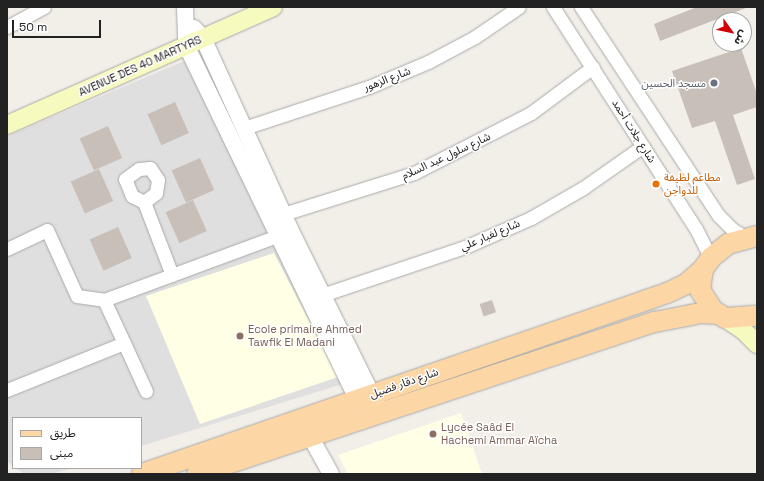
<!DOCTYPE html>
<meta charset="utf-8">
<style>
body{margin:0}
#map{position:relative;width:764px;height:481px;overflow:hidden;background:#f2efe9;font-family:"Space Grotesk","Noto Sans Arabic",sans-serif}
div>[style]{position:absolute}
.residential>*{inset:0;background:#e0dfdf}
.education>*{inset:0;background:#ffffe5}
.building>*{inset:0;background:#c7bfb8;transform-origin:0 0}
.roads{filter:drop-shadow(0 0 1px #a9a9a9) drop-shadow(0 0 1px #a9a9a9)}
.minor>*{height:13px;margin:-6.5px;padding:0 6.5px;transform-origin:6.5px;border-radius:6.5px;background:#fff}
.tertiary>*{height:16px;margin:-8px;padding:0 8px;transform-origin:8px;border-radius:8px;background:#fff}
.secondary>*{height:18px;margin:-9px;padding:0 9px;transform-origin:9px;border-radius:9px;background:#f7fabf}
.primary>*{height:20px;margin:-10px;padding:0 10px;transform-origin:10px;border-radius:10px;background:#fcd6a4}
.dots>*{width:11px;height:11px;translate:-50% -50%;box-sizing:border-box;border:2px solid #fff;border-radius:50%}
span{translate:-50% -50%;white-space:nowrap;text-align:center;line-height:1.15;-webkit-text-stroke:3px #fff;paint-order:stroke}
.street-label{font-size:11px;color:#222}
.worship-label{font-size:11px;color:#5b616d}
.right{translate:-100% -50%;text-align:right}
.food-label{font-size:11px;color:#c56008}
.left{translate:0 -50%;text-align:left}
.education-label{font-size:11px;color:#785e54}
.frame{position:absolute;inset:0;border:8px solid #222;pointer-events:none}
.legend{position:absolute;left:12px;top:417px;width:130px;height:52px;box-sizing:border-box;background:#fff;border:1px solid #a7a7a7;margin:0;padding:5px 7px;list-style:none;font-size:12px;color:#222}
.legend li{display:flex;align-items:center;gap:8px;height:20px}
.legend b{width:20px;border:1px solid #a7a7a7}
.north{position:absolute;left:712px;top:12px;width:40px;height:40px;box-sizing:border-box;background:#fff;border:1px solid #a7a7a7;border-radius:50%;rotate:123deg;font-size:11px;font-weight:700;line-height:16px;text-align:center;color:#222}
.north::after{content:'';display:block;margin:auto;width:14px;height:18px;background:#d40000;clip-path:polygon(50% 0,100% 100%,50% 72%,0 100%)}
.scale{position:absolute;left:12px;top:20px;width:89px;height:18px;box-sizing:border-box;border:2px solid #222;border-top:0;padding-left:5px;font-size:12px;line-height:14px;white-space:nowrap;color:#222;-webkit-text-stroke:3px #fff;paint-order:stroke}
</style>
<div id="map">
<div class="residential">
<i style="clip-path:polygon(189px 59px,343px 384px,141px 446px,141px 418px,13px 418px,13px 466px,7px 461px,7px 136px)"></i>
<i style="clip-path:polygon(16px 468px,71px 468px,52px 474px,24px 474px)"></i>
</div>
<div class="education">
<i style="clip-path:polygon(274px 253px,338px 377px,200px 424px,146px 296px)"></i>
<i style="clip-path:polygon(461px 413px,482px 474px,348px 474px,338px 455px)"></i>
</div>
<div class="building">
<i style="clip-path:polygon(697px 7px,746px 8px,660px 41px,654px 24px)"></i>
<i style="clip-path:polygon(741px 48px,757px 94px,757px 107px,733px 115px,755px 179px,737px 185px,715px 121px,692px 128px,672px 71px)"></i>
<i style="left:175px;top:102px;width:34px;height:30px;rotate:66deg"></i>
<i style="left:108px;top:126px;width:35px;height:31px;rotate:66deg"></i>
<i style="left:200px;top:158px;width:35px;height:31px;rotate:66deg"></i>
<i style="left:99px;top:169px;width:35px;height:31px;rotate:66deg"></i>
<i style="left:193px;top:200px;width:34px;height:30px;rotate:66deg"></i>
<i style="left:118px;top:227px;width:34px;height:31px;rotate:66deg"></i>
<i style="left:492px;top:300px;width:13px;height:13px;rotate:72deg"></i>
</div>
<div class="roads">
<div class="minor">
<i style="left:553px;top:7px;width:264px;rotate:57.2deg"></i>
<i style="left:696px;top:229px;width:33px;rotate:63deg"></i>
<i style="left:581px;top:7px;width:250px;rotate:56.6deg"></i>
<i style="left:719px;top:216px;width:20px;rotate:45deg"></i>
<i style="left:733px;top:230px;width:14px;rotate:30deg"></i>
<i style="left:7px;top:27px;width:42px;rotate:-28.4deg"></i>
<i style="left:244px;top:128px;width:132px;rotate:-18.2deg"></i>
<i style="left:369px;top:87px;width:64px;rotate:-23deg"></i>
<i style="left:428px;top:62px;width:53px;rotate:-28deg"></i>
<i style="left:475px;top:37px;width:53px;rotate:-34.3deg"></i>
<i style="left:144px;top:202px;width:13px;rotate:-153deg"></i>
<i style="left:132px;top:196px;width:18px;rotate:-112deg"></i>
<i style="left:125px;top:179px;width:17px;rotate:-36deg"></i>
<i style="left:139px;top:169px;width:11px;rotate:-5deg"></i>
<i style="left:150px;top:168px;width:14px;rotate:56deg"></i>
<i style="left:158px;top:180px;width:13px;rotate:99deg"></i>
<i style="left:156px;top:193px;width:15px;rotate:143deg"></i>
<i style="left:144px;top:202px;width:78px;rotate:69deg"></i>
<i style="left:283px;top:214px;width:137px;rotate:-17.4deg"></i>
<i style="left:414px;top:173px;width:131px;rotate:-27.1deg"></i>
<i style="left:531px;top:113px;width:77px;rotate:-36.6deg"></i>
<i style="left:7px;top:249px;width:44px;rotate:-25.4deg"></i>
<i style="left:47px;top:230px;width:72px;rotate:65.6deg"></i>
<i style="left:77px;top:296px;width:27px;rotate:8deg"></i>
<i style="left:104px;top:300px;width:196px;rotate:-20.3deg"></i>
<i style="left:322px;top:295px;width:151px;rotate:-18.6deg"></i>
<i style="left:465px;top:247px;width:72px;rotate:-23.7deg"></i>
<i style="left:531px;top:218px;width:60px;rotate:-30deg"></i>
<i style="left:583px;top:188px;width:73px;rotate:-35deg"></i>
<i style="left:124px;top:343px;width:53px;rotate:65.4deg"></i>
<i style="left:7px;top:390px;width:126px;rotate:-21.9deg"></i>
<i style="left:124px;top:343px;width:47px;rotate:-114.9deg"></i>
</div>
<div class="tertiary">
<i style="left:185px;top:7px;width:38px;rotate:88deg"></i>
<i style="left:186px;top:45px;width:404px;rotate:64.2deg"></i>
<i style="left:194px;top:28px;width:13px;rotate:48deg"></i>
<i style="left:203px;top:38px;width:212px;rotate:65.5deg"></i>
<i style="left:291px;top:231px;width:194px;rotate:63.7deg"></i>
<i style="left:310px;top:436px;width:43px;rotate:61.1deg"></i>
</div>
<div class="secondary">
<i style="left:7px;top:125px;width:291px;rotate:-23.9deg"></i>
<i style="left:725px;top:318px;width:22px;rotate:34deg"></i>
<i style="left:743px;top:330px;width:20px;rotate:45deg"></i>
</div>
<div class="primary">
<i style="left:757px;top:236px;width:30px;rotate:165deg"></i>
<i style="left:728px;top:244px;width:22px;rotate:141deg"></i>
<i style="left:711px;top:258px;width:14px;rotate:126deg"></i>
<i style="left:703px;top:269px;width:21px;rotate:98deg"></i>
<i style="left:700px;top:290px;width:24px;rotate:57deg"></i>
<i style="left:713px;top:310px;width:14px;rotate:34deg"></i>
<i style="left:725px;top:318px;width:32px;rotate:-4deg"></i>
<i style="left:142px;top:474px;width:555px;rotate:-19.02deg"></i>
<i style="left:667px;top:293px;width:21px;rotate:-25deg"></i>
<i style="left:686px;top:284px;width:23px;rotate:-41deg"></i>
<i style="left:197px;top:474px;width:483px;rotate:-18.4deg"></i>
<i style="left:655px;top:322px;width:47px;rotate:-11.1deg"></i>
<i style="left:701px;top:313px;width:18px;rotate:3deg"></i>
</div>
</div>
<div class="dots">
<i style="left:714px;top:83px;background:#6b7280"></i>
<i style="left:656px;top:184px;background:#e8710a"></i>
<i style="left:240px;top:336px;background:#8d6e63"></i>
<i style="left:433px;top:434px;background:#8d6e63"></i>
</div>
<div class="street-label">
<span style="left:140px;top:66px;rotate:-24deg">AVENUE DES 40 MARTYRS</span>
<span style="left:387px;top:79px;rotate:-21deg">شارع الزهور</span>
<span style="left:634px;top:131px;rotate:58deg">شارع جلات أحمد</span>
<span style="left:446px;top:156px;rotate:-25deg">شارع سلول عبد السلام</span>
<span style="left:490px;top:235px;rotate:-23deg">شارع لغبار علي</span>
<span style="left:404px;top:383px;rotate:-19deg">شارع دقار فضيل</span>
</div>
<div class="worship-label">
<span class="right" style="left:706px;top:83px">مسجد الحسين</span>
</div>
<div class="food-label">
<span class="left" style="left:664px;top:184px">مطاعم لطيفة<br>للدواجن</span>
</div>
<div class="education-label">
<span class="left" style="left:248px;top:336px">Ecole primaire Ahmed<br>Tawfik El Madani</span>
<span class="left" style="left:441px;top:434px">Lycée Saâd El<br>Hachemi Ammar Aïcha</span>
</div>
<div class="frame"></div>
<ul class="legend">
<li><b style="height:5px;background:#fcd6a4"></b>طريق</li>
<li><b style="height:11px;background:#c7bfb8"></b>مبنى</li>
</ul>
<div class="north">ش</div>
<div class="scale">50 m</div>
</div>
